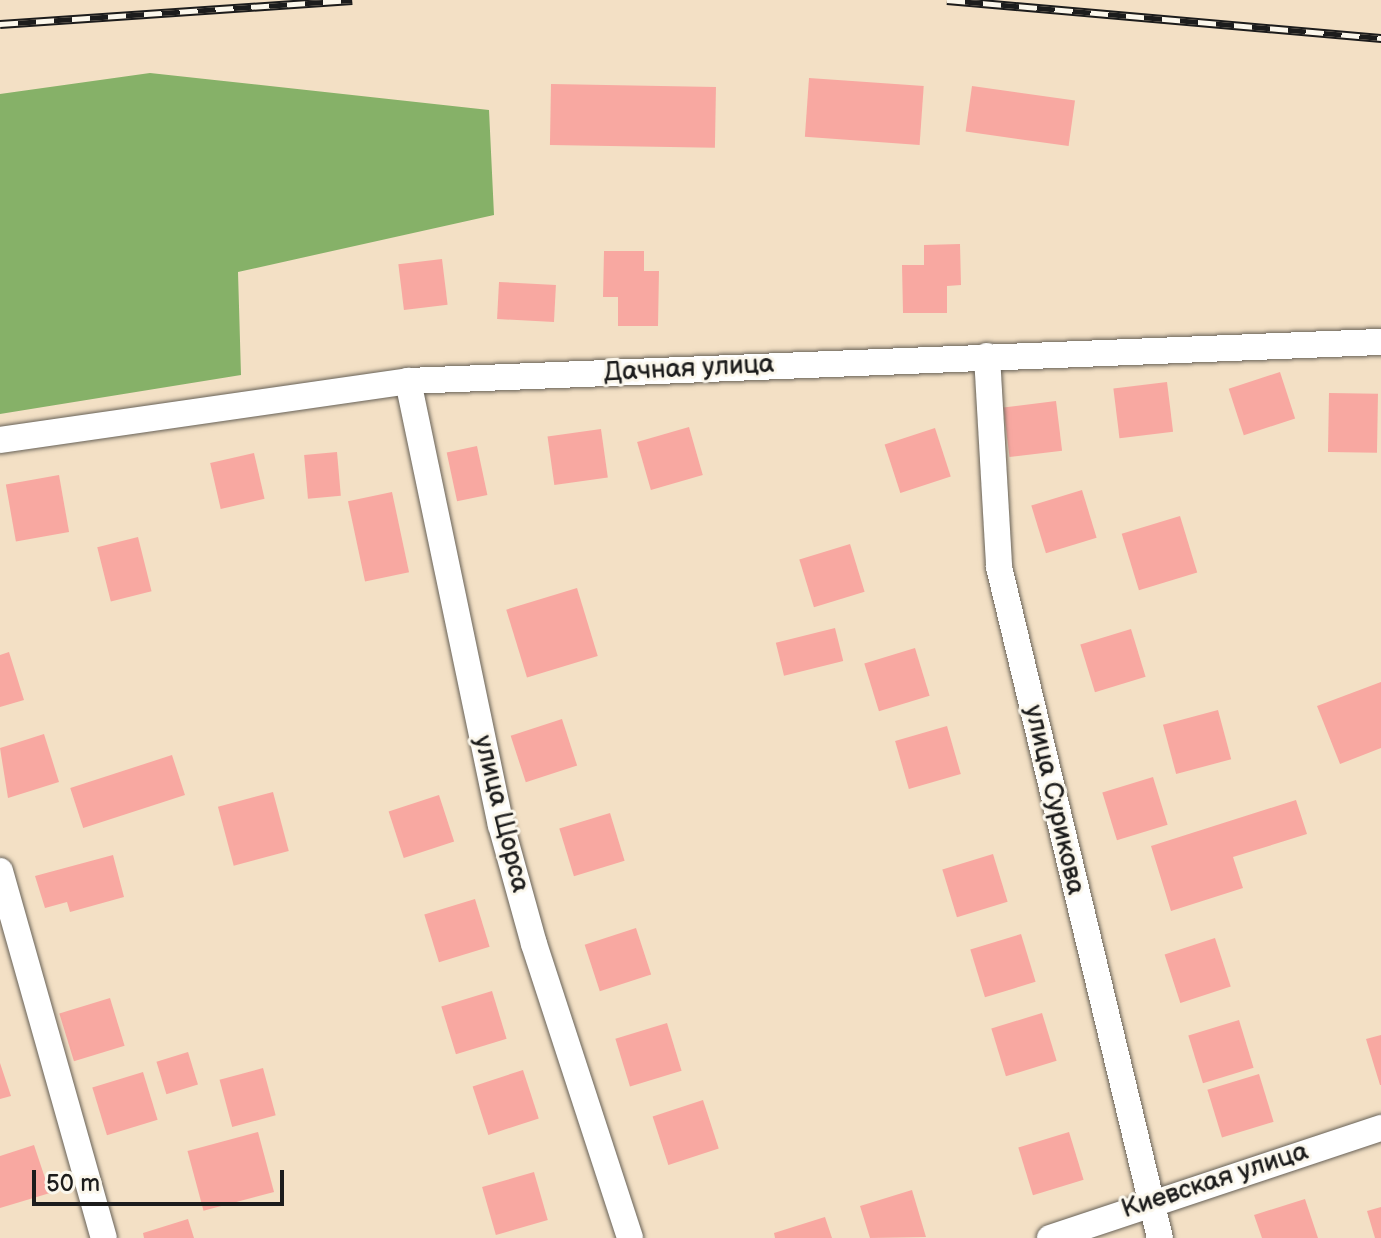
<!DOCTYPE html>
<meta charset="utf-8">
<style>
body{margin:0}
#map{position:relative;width:1381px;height:1238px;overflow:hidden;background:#f3e0c5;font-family:"Balsamiq Sans",sans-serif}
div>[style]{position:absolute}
.forest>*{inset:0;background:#86b168}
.building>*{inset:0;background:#f8a8a1;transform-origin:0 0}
.roads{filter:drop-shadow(0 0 2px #676157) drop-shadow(0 0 2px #676157)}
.minor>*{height:26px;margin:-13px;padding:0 13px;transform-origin:13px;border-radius:13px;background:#fff}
.rail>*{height:9px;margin-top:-4.5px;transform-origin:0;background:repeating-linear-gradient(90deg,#fbf7ec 0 18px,#1c1c1c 0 36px);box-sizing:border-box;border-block:2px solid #1c1c1c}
span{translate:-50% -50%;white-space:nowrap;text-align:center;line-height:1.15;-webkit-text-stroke:6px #fbf7ec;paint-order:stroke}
.street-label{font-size:26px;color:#1c1c1c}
.scale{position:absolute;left:32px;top:1170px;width:252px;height:36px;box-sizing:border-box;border:4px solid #1c1c1c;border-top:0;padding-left:10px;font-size:24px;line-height:28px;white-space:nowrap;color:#1c1c1c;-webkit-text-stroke:6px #fbf7ec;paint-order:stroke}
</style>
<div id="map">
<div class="forest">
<i style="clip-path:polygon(150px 73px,489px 110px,494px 215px,238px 272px,241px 375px,0 414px,0 94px)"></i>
</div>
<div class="building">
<i style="left:809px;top:78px;width:115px;height:59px;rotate:4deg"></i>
<i style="left:551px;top:84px;width:165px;height:61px;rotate:1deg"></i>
<i style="left:972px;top:86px;width:104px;height:46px;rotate:8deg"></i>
<i style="clip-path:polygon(960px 244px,961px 285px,947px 286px,947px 313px,903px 313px,902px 265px,924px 265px,924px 245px)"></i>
<i style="clip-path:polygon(604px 251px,644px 251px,644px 271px,659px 271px,658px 326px,618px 326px,618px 297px,603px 297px)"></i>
<i style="left:442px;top:259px;width:46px;height:44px;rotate:83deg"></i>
<i style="left:499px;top:282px;width:57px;height:37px;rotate:3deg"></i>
<i style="left:1280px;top:372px;width:49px;height:54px;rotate:72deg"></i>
<i style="left:1167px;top:382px;width:50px;height:54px;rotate:83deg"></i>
<i style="left:1329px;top:393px;width:49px;height:59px;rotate:1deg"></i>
<i style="left:1056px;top:401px;width:50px;height:53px;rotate:83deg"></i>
<i style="left:689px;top:427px;width:50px;height:54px;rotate:74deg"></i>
<i style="left:935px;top:428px;width:51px;height:53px;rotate:72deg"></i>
<i style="left:601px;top:429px;width:49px;height:54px;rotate:82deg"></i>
<i style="left:477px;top:446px;width:50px;height:31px;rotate:78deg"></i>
<i style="left:337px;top:452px;width:44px;height:33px;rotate:85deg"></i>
<i style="left:254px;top:453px;width:47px;height:45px;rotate:77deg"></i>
<i style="left:59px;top:475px;width:58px;height:54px;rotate:80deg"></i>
<i style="left:1082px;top:490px;width:50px;height:53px;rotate:73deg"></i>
<i style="left:392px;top:492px;width:82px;height:45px;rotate:78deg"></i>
<i style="left:1180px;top:516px;width:59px;height:61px;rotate:73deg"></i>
<i style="left:138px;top:537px;width:56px;height:42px;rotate:76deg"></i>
<i style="left:850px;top:544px;width:50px;height:53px;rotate:73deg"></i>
<i style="left:577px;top:588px;width:71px;height:74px;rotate:73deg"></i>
<i style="left:835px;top:628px;width:34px;height:61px;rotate:76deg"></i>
<i style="left:1131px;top:629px;width:50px;height:53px;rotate:73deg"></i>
<i style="left:915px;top:648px;width:50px;height:53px;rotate:73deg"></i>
<i style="clip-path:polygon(9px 652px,24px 700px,0 707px,0 655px)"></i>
<i style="clip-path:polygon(1381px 682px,1381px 748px,1340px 764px,1317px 706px)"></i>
<i style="left:1218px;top:710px;width:51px;height:57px;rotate:75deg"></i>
<i style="left:562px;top:719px;width:49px;height:54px;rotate:72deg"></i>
<i style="left:947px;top:726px;width:50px;height:54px;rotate:74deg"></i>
<i style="clip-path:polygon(44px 734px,59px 782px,8px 798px,0 748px)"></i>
<i style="left:172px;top:755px;width:42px;height:107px;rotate:72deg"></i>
<i style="left:1153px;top:777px;width:50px;height:53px;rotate:73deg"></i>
<i style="left:273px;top:792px;width:61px;height:57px;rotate:75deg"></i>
<i style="left:439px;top:795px;width:49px;height:53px;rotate:72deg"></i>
<i style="clip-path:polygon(1296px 800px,1307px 834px,1233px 857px,1243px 888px,1171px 911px,1151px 846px)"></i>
<i style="left:610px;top:813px;width:50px;height:53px;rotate:73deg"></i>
<i style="left:993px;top:854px;width:50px;height:53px;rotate:73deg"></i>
<i style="clip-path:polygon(113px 855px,124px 897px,70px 912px,67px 902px,45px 908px,35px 876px)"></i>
<i style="left:475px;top:899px;width:50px;height:53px;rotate:73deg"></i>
<i style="left:636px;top:928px;width:49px;height:54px;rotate:72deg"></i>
<i style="left:1021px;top:934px;width:50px;height:53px;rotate:73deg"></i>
<i style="left:1215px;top:938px;width:51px;height:53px;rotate:72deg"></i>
<i style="left:492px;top:991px;width:50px;height:53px;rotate:73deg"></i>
<i style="left:110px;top:998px;width:50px;height:53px;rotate:73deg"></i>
<i style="left:1042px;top:1013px;width:50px;height:53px;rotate:73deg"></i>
<i style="left:1239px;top:1020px;width:50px;height:53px;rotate:73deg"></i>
<i style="left:667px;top:1023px;width:50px;height:54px;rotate:73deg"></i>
<i style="clip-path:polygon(1381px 1035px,1381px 1085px,1380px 1085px,1366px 1039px)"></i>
<i style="left:188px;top:1052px;width:34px;height:33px;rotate:73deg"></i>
<i style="clip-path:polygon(0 1063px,11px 1096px,0 1099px)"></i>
<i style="left:263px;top:1068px;width:49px;height:45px;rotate:75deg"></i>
<i style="left:523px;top:1070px;width:51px;height:53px;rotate:72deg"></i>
<i style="left:143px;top:1072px;width:50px;height:53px;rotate:73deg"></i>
<i style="left:1259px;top:1074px;width:50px;height:54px;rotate:73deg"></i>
<i style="left:703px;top:1100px;width:51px;height:53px;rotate:72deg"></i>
<i style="left:258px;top:1132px;width:62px;height:73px;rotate:75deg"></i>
<i style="left:1069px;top:1132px;width:50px;height:53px;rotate:73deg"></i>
<i style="clip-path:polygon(34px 1145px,50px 1193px,0 1208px,0 1156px)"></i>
<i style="left:534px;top:1172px;width:50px;height:54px;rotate:74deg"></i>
<i style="clip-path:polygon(912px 1190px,926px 1237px,870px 1238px,860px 1206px)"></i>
<i style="clip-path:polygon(1305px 1199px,1318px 1238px,1262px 1238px,1254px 1215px)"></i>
<i style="clip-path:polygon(1381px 1207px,1381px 1238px,1375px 1238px,1367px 1211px)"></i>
<i style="clip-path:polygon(825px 1217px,832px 1238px,775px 1238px,774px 1233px)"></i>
<i style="clip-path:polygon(188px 1219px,194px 1238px,144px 1238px,143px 1233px)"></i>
</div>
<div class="roads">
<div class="minor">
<i style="left:987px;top:356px;width:211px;rotate:86.7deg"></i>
<i style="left:999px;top:567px;width:690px;rotate:76.51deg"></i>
<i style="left:408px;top:381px;width:454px;rotate:78.2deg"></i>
<i style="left:501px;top:825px;width:123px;rotate:74.5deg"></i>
<i style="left:534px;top:944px;width:309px;rotate:71.9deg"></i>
<i style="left:0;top:440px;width:412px;rotate:-8.2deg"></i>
<i style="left:408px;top:381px;width:974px;rotate:-2.3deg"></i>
<i style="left:0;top:871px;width:381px;rotate:74.2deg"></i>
<i style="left:1050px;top:1238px;width:349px;rotate:-18.4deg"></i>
</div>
</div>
<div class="rail">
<i style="left:947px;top:0;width:436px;rotate:5deg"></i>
<i style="left:0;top:24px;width:353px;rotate:-3.9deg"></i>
</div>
<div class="street-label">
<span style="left:689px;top:369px;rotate:-3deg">Дачная улица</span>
<span style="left:1054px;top:800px;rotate:77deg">улица Сурикова</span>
<span style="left:501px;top:814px;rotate:76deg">улица Щорса</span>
<span style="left:1215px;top:1181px;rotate:-18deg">Киевская улица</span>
</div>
<div class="scale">50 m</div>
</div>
